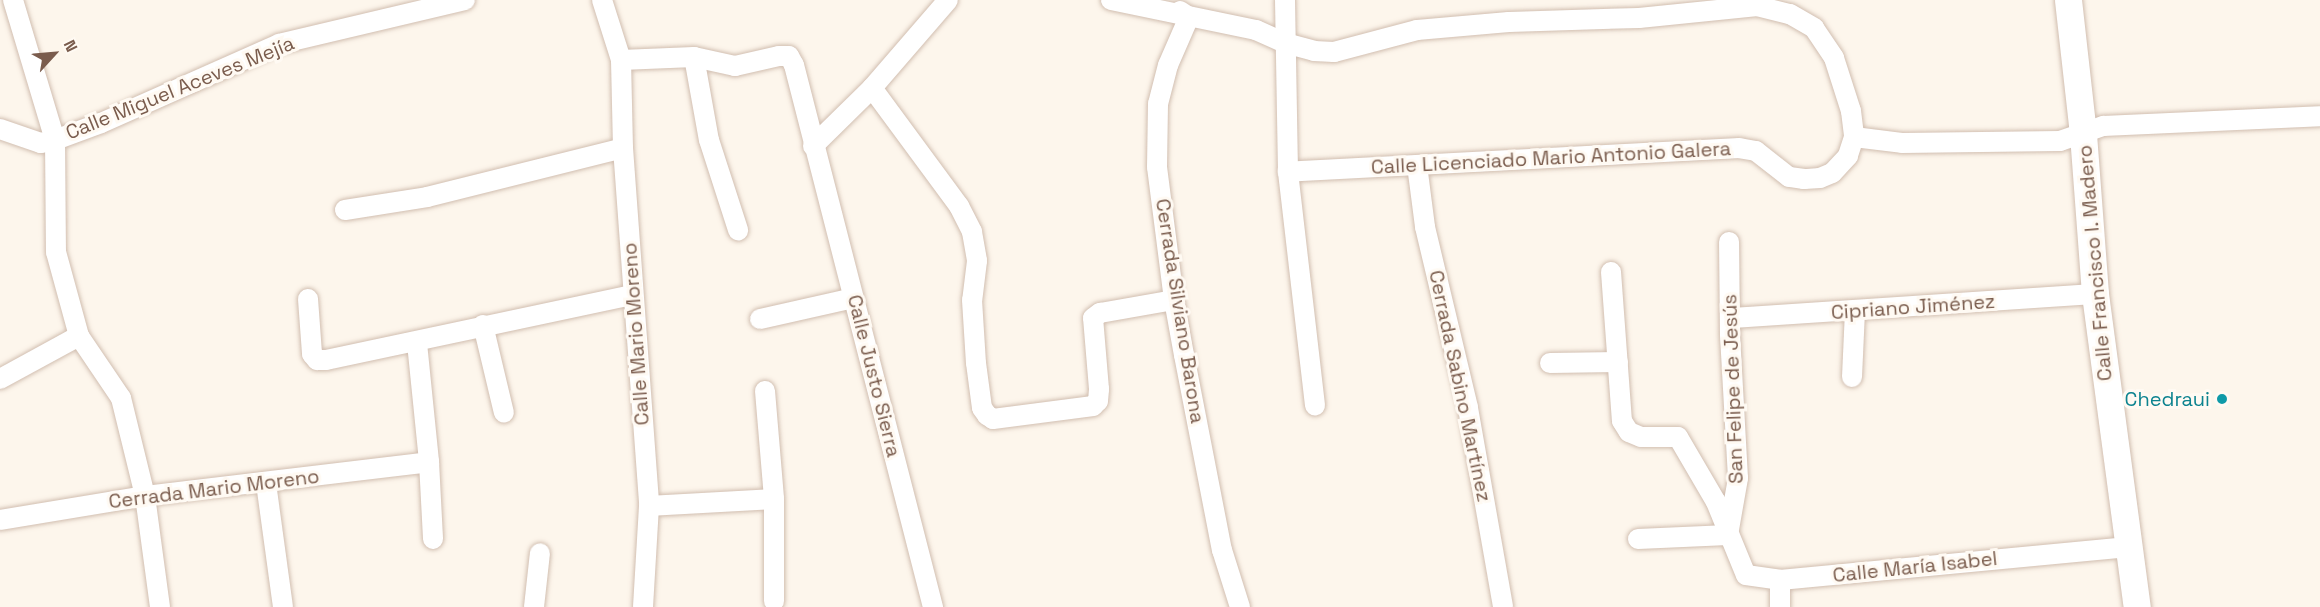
<!DOCTYPE html>
<meta charset="utf-8">
<style>
body{margin:0}
#map{position:relative;width:2320px;height:607px;overflow:hidden;background:#fdf6ec;font-family:"Space Grotesk",sans-serif}
div>[style]{position:absolute}
.roads{filter:drop-shadow(0 0 2px #d1beb0) drop-shadow(0 0 2px #d1beb0)}
.minor>*{height:20px;margin:-10px;padding:0 10px;transform-origin:10px;border-radius:10px;background:#fff}
.secondary>*{height:27px;margin:-13.5px;padding:0 13.5px;transform-origin:13.5px;border-radius:13.5px;background:#fff}
.dots>*{width:16px;height:16px;translate:-50% -50%;box-sizing:border-box;border:3px solid #fffaf3;border-radius:50%}
span{translate:-50% -50%;white-space:nowrap;text-align:center;line-height:1.15;-webkit-text-stroke:6px #fffaf3;paint-order:stroke}
.street-label{font-size:20px;color:#7a5c4d}
.culture-label{font-size:20px;color:#0d838f}
.right{translate:-100% -50%;text-align:right}
.north{position:absolute;left:24px;top:24px;width:60px;height:60px;-webkit-text-stroke:4px #fffaf3;paint-order:stroke;rotate:64deg;font-size:16px;font-weight:700;line-height:24px;text-align:center;color:#7a5c4d}
.north::after{content:'';display:block;margin:auto;width:21px;height:27px;background:#7a5c4d;clip-path:polygon(50% 0,100% 100%,50% 72%,0 100%)}
</style>
<div id="map">
<div class="roads">
<div class="minor">
<i style="left:13px;top:0;width:146px;rotate:73.3deg"></i>
<i style="left:55px;top:140px;width:112px;rotate:89.5deg"></i>
<i style="left:56px;top:252px;width:87px;rotate:74.7deg"></i>
<i style="left:79px;top:336px;width:75px;rotate:55.9deg"></i>
<i style="left:121px;top:398px;width:101px;rotate:76.2deg"></i>
<i style="left:145px;top:496px;width:112px;rotate:82.3deg"></i>
<i style="left:602px;top:0;width:63px;rotate:72.4deg"></i>
<i style="left:621px;top:60px;width:88px;rotate:88.7deg"></i>
<i style="left:623px;top:148px;width:359px;rotate:85.8deg"></i>
<i style="left:649px;top:506px;width:101px;rotate:93.4deg"></i>
<i style="left:1111px;top:0;width:148px;rotate:11.7deg"></i>
<i style="left:1256px;top:30px;width:32px;rotate:24deg"></i>
<i style="left:1285px;top:43px;width:30px;rotate:15deg"></i>
<i style="left:1314px;top:51px;width:20px;rotate:3deg"></i>
<i style="left:1334px;top:52px;width:86px;rotate:-14.8deg"></i>
<i style="left:1417px;top:30px;width:92px;rotate:-5deg"></i>
<i style="left:1509px;top:22px;width:130px;rotate:-1.8deg"></i>
<i style="left:1639px;top:18px;width:119px;rotate:-5.8deg"></i>
<i style="left:1757px;top:6px;width:34px;rotate:14deg"></i>
<i style="left:1790px;top:14px;width:28px;rotate:30deg"></i>
<i style="left:1814px;top:28px;width:36px;rotate:56deg"></i>
<i style="left:1834px;top:58px;width:56px;rotate:72.2deg"></i>
<i style="left:1851px;top:111px;width:26px;rotate:83deg"></i>
<i style="left:1854px;top:137px;width:20px;rotate:108deg"></i>
<i style="left:1848px;top:156px;width:23px;rotate:133deg"></i>
<i style="left:1832px;top:173px;width:13px;rotate:157deg"></i>
<i style="left:1820px;top:178px;width:16px;rotate:176deg"></i>
<i style="left:1804px;top:179px;width:15px;rotate:-172deg"></i>
<i style="left:1789px;top:177px;width:42px;rotate:-141.8deg"></i>
<i style="left:1756px;top:151px;width:17px;rotate:-170deg"></i>
<i style="left:1739px;top:148px;width:452px;rotate:177deg"></i>
<i style="left:1285px;top:0;width:172px;rotate:89deg"></i>
<i style="left:1288px;top:172px;width:235px;rotate:83.4deg"></i>
<i style="left:1180px;top:11px;width:11px;rotate:34deg"></i>
<i style="left:1189px;top:17px;width:52px;rotate:113.6deg"></i>
<i style="left:1168px;top:65px;width:40px;rotate:104.4deg"></i>
<i style="left:1158px;top:104px;width:63px;rotate:90.9deg"></i>
<i style="left:1157px;top:167px;width:134px;rotate:82.7deg"></i>
<i style="left:1174px;top:300px;width:56px;rotate:79.7deg"></i>
<i style="left:1184px;top:355px;width:199px;rotate:79deg"></i>
<i style="left:1222px;top:550px;width:60px;rotate:72.5deg"></i>
<i style="left:694px;top:57px;width:84px;rotate:79.8deg"></i>
<i style="left:709px;top:140px;width:95px;rotate:72.1deg"></i>
<i style="left:621px;top:60px;width:73px;rotate:-2.4deg"></i>
<i style="left:694px;top:57px;width:42px;rotate:12.4deg"></i>
<i style="left:735px;top:66px;width:45px;rotate:-12.8deg"></i>
<i style="left:779px;top:56px;width:10px"></i>
<i style="left:789px;top:56px;width:10px;rotate:61deg"></i>
<i style="left:794px;top:65px;width:560px;rotate:75.62deg"></i>
<i style="left:872px;top:88px;width:147px;rotate:53.6deg"></i>
<i style="left:959px;top:206px;width:29px;rotate:63deg"></i>
<i style="left:972px;top:232px;width:29px;rotate:80deg"></i>
<i style="left:977px;top:261px;width:39px;rotate:97deg"></i>
<i style="left:972px;top:300px;width:63px;rotate:86.4deg"></i>
<i style="left:976px;top:363px;width:45px;rotate:82.4deg"></i>
<i style="left:982px;top:408px;width:9px;rotate:54deg"></i>
<i style="left:987px;top:415px;width:7px;rotate:34deg"></i>
<i style="left:993px;top:419px;width:101px;rotate:-7.4deg"></i>
<i style="left:1093px;top:406px;width:7px;rotate:-45deg"></i>
<i style="left:1098px;top:401px;width:12px;rotate:-85deg"></i>
<i style="left:1099px;top:389px;width:71px;rotate:-94.8deg"></i>
<i style="left:1093px;top:318px;width:9px;rotate:-36deg"></i>
<i style="left:1100px;top:313px;width:75px;rotate:-10deg"></i>
<i style="left:0;top:129px;width:43px;rotate:18.9deg"></i>
<i style="left:41px;top:143px;width:14px;rotate:-12deg"></i>
<i style="left:55px;top:140px;width:49px;rotate:-20.3deg"></i>
<i style="left:101px;top:123px;width:195px;rotate:-23.9deg"></i>
<i style="left:279px;top:44px;width:191px;rotate:-13.3deg"></i>
<i style="left:1854px;top:137px;width:48px;rotate:7.1deg"></i>
<i style="left:1902px;top:143px;width:158px;rotate:-0.7deg"></i>
<i style="left:2060px;top:141px;width:46px;rotate:-19.2deg"></i>
<i style="left:2103px;top:126px;width:217px;rotate:-2.6deg"></i>
<i style="left:813px;top:146px;width:83px;rotate:-44.5deg"></i>
<i style="left:872px;top:88px;width:116px;rotate:-49.2deg"></i>
<i style="left:1417px;top:165px;width:63px;rotate:82.6deg"></i>
<i style="left:1425px;top:227px;width:186px;rotate:76.6deg"></i>
<i style="left:1468px;top:408px;width:202px;rotate:80deg"></i>
<i style="left:345px;top:210px;width:83px;rotate:-9deg"></i>
<i style="left:427px;top:197px;width:202px;rotate:-14deg"></i>
<i style="left:1611px;top:272px;width:149px;rotate:85.8deg"></i>
<i style="left:1622px;top:421px;width:13px;rotate:58deg"></i>
<i style="left:1629px;top:432px;width:13px;rotate:23deg"></i>
<i style="left:1641px;top:437px;width:37px"></i>
<i style="left:1678px;top:437px;width:75px;rotate:59.7deg"></i>
<i style="left:1716px;top:502px;width:79px;rotate:67.7deg"></i>
<i style="left:1746px;top:575px;width:34px;rotate:8deg"></i>
<i style="left:1780px;top:580px;width:350px;rotate:-5.4deg"></i>
<i style="left:308px;top:299px;width:55px;rotate:85.8deg"></i>
<i style="left:312px;top:354px;width:8px;rotate:50deg"></i>
<i style="left:317px;top:360px;width:9px"></i>
<i style="left:326px;top:360px;width:314px;rotate:-12deg"></i>
<i style="left:1731px;top:318px;width:365px;rotate:-3.8deg"></i>
<i style="left:760px;top:319px;width:95px;rotate:-12.7deg"></i>
<i style="left:483px;top:325px;width:90px;rotate:76.6deg"></i>
<i style="left:417px;top:343px;width:120px;rotate:84.2deg"></i>
<i style="left:429px;top:462px;width:77px;rotate:87deg"></i>
<i style="left:1550px;top:363px;width:68px;rotate:-0.8deg"></i>
<i style="left:1852px;top:377px;width:66px;rotate:-87.4deg"></i>
<i style="left:0;top:379px;width:90px;rotate:-28.6deg"></i>
<i style="left:765px;top:391px;width:108px;rotate:85.2deg"></i>
<i style="left:774px;top:499px;width:102px;rotate:90deg"></i>
<i style="left:266px;top:483px;width:125px;rotate:82.2deg"></i>
<i style="left:649px;top:506px;width:125px;rotate:-3.2deg"></i>
<i style="left:0;top:520px;width:147px;rotate:-9.4deg"></i>
<i style="left:145px;top:496px;width:286px;rotate:-6.8deg"></i>
<i style="left:1728px;top:535px;width:58px;rotate:-80deg"></i>
<i style="left:1738px;top:478px;width:144px;rotate:-93.2deg"></i>
<i style="left:1730px;top:334px;width:92px;rotate:-90.6deg"></i>
<i style="left:1638px;top:539px;width:90px;rotate:-2.5deg"></i>
<i style="left:1780px;top:580px;width:27px;rotate:90deg"></i>
<i style="left:534px;top:607px;width:54px;rotate:-83.7deg"></i>
</div>
<div class="secondary">
<i style="left:2068px;top:0;width:135px;rotate:83.6deg"></i>
<i style="left:2083px;top:134px;width:160px;rotate:85.7deg"></i>
<i style="left:2095px;top:294px;width:316px;rotate:82.4deg"></i>
</div>
</div>
<div class="dots">
<i style="left:2222px;top:399px;background:#0f9aa8"></i>
</div>
<div class="street-label">
<span style="left:180px;top:88px;rotate:-22deg">Calle Miguel Aceves Mejía</span>
<span style="left:1551px;top:158px;rotate:-3deg">Calle Licenciado Mario Antonio Galera</span>
<span style="left:2095px;top:263px;rotate:-95deg">Calle Francisco I. Madero</span>
<span style="left:1913px;top:307px;rotate:-4deg">Cipriano Jiménez</span>
<span style="left:1180px;top:311px;rotate:81deg">Cerrada Silviano Barona</span>
<span style="left:636px;top:334px;rotate:-94deg">Calle Mario Moreno</span>
<span style="left:874px;top:376px;rotate:76deg">Calle Justo Sierra</span>
<span style="left:1460px;top:386px;rotate:78deg">Cerrada Sabino Martínez</span>
<span style="left:1733px;top:389px;rotate:-92deg">San Felipe de Jesús</span>
<span style="left:214px;top:489px;rotate:-7deg">Cerrada Mario Moreno</span>
<span style="left:1915px;top:567px;rotate:-6deg">Calle María Isabel</span>
</div>
<div class="culture-label">
<span class="right" style="left:2210px;top:399px">Chedraui</span>
</div>
<div class="north">N</div>
</div>
